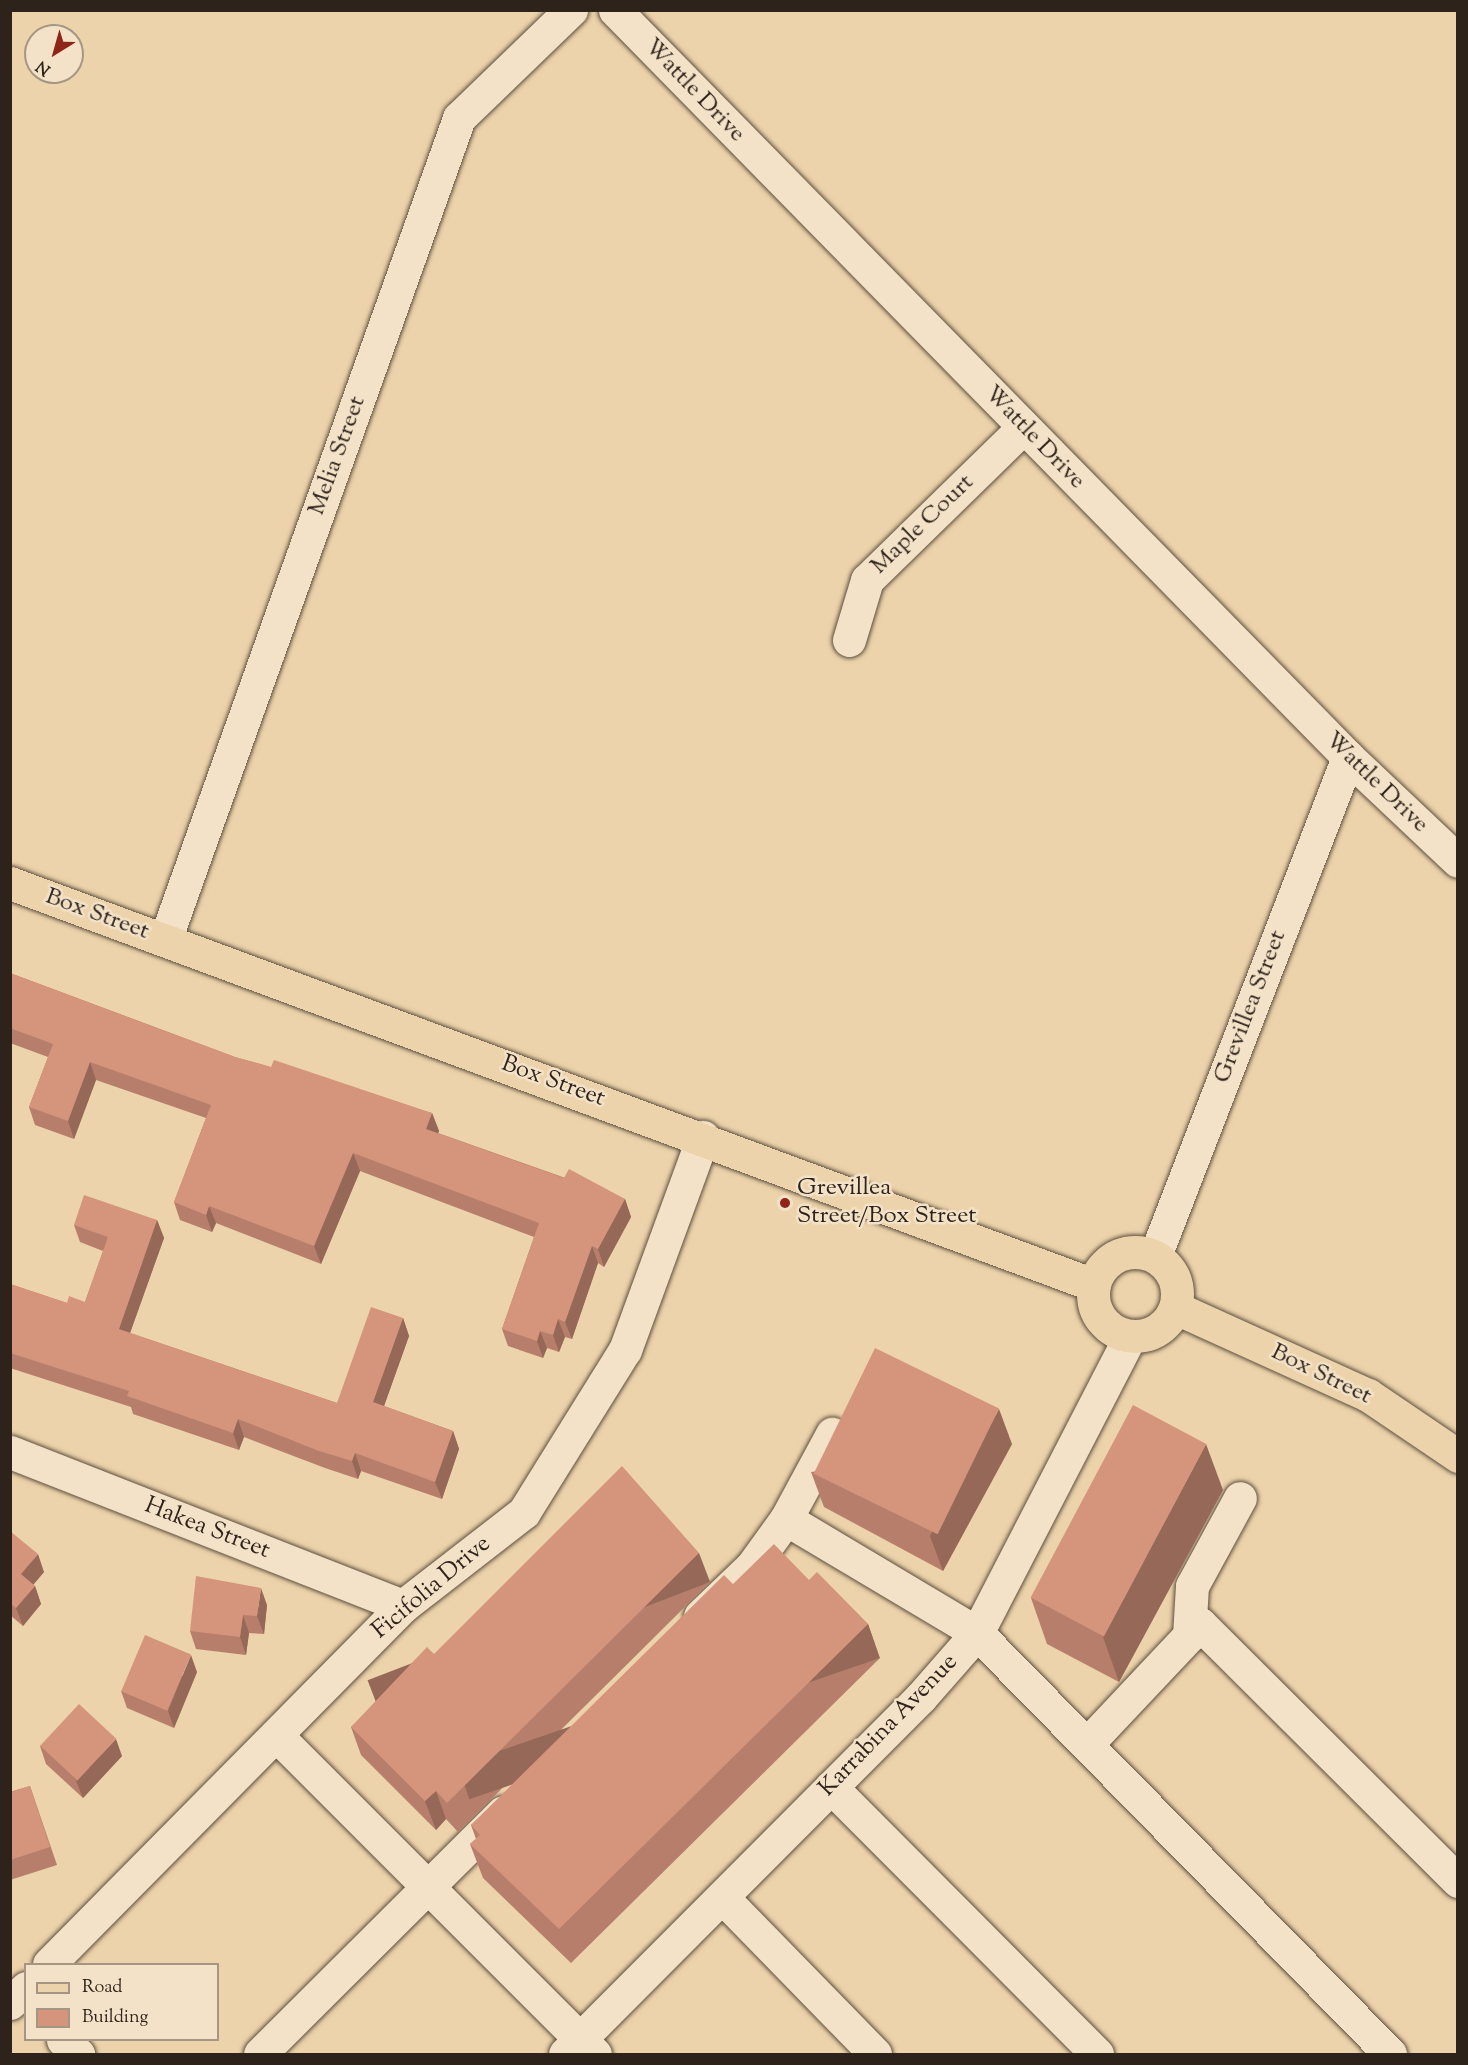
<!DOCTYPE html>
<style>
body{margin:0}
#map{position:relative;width:1468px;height:2065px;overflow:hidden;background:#ecd3ab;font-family:"Sorts Mill Goudy",serif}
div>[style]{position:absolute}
.roads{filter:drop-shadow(0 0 2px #5e4f3e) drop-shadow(0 0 2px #5e4f3e)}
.minor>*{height:33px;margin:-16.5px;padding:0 16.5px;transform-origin:16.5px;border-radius:16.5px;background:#f3e2c8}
.major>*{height:33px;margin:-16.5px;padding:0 16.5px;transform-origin:16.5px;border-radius:16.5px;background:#ecd3ab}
.major>.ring{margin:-16.5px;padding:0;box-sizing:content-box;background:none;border:33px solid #ecd3ab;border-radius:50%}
.wall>*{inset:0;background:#b77f6b}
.shaded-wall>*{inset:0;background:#956857;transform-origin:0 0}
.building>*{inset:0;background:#d5947c;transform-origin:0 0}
.dots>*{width:16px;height:16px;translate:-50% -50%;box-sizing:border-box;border:3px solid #f3e2c8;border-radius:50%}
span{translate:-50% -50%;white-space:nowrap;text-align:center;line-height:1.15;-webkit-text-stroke:5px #f3e2c8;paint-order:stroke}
.street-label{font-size:24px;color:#2e231a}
.poi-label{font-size:24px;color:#2e231a}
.left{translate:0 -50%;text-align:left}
.frame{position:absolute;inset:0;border:12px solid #2e231a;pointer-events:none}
.legend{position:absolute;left:24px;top:1963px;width:195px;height:78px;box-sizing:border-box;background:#f3e2c8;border:2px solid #a49682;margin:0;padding:8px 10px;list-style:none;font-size:18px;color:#2e231a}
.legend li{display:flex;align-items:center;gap:12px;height:30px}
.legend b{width:30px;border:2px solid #a49682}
.north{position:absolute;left:24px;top:24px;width:60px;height:60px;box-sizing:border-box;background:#f3e2c8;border:2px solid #a49682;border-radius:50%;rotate:217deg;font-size:16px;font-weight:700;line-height:24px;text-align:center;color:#2e231a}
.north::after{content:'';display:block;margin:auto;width:21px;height:27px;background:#8f2418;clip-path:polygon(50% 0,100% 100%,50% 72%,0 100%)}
</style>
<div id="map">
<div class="roads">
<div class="minor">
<i style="left:615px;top:10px;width:1047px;rotate:45.54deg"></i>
<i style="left:1348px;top:757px;width:151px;rotate:43.4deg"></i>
<i style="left:849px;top:640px;width:63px;rotate:-73.3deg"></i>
<i style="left:867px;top:580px;width:219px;rotate:-44.3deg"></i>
<i style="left:165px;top:940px;width:873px;rotate:-70.32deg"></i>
<i style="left:459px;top:118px;width:156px;rotate:-44deg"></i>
<i style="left:1155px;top:1256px;width:535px;rotate:-68.85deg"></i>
<i style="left:10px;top:1452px;width:422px;rotate:21.4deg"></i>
<i style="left:786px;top:1519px;width:222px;rotate:30.8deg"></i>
<i style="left:977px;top:1633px;width:590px;rotate:45.55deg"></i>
<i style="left:700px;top:1616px;width:72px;rotate:-43.9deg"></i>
<i style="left:752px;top:1566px;width:58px;rotate:-54.1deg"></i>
<i style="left:786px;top:1519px;width:97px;rotate:-61.6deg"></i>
<i style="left:1189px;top:1636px;width:50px;rotate:-86.6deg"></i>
<i style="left:1192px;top:1586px;width:100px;rotate:-61.4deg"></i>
<i style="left:276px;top:1735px;width:451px;rotate:45deg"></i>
<i style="left:1087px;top:1744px;width:165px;rotate:-46.7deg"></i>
<i style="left:1200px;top:1624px;width:364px;rotate:44.9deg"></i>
<i style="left:831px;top:1787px;width:377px;rotate:45.1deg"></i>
<i style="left:722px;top:1897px;width:219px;rotate:45.7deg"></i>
<i style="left:49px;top:1964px;width:503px;rotate:-45.32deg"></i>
<i style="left:403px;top:1606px;width:153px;rotate:-37.8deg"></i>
<i style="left:524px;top:1512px;width:191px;rotate:-58.1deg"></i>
<i style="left:625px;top:1350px;width:227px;rotate:-69.9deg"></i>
<i style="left:10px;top:2003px;width:22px;rotate:-43deg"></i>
<i style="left:63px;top:2040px;width:21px;rotate:43deg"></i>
<i style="left:260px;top:2054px;width:342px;rotate:-44.9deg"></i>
<i style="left:565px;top:2054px;width:504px;rotate:-45.08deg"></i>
<i style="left:921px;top:1697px;width:85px;rotate:-48.8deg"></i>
<i style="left:977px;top:1633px;width:333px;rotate:-62.7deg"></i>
</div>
<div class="major">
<i style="left:10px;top:883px;width:1156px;rotate:20.35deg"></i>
<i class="ring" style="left:1093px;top:1252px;width:51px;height:51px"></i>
<i style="left:1176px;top:1308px;width:211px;rotate:24.4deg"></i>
<i style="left:1368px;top:1395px;width:109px;rotate:34.1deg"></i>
</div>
</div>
<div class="wall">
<i style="clip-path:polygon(10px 973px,235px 1057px,432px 1113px,439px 1131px,438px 1133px,625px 1199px,631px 1217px,604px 1267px,598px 1263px,572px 1339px,565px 1337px,559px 1352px,547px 1348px,543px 1358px,508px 1346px,502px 1329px,534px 1237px,360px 1171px,321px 1264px,216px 1223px,212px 1232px,180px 1220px,174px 1202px,206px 1118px,96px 1080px,74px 1139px,35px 1125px,29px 1107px,48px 1057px,10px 1043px)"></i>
<i style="clip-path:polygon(157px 1220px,164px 1238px,130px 1333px,337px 1403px,403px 1318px,409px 1336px,384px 1406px,453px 1431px,459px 1449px,442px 1499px,361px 1471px,358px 1479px,325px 1468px,244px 1437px,239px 1450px,133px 1414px,131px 1407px,10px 1368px,10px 1284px,67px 1303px,85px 1302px,103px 1251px,80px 1242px,74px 1225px)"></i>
<i style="clip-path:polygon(1012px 1444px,943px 1571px,824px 1507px,811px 1472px)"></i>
<i style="clip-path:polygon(1223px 1490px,1119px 1682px,1047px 1644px,1031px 1598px)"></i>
<i style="clip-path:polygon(10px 1531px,44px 1572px,33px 1585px,35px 1586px,41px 1604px,23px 1626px,10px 1615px)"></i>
<i style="clip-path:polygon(809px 1580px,868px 1624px,880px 1658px,571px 1963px,483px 1878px,470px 1844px,476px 1839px,471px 1825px,733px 1584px)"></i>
<i style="clip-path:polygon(710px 1582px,458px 1832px,446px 1819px,436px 1830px,361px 1755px,351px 1727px,434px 1654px)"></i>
<i style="clip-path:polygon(267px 1605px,264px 1634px,249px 1633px,246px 1655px,196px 1649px,190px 1631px)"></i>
<i style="clip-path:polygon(197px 1672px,174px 1728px,127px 1708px,121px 1691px)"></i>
<i style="clip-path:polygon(40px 1746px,122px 1756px,83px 1798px,46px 1764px)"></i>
<i style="clip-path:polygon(30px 1786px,57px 1865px,10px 1880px,10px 1792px)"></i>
</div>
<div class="shaded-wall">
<i style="clip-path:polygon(90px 1062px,96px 1080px,74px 1139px,68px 1121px)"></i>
<i style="clip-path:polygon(432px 1113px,439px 1131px,432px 1147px,426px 1129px)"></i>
<i style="clip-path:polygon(353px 1153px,360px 1171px,321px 1264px,314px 1246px)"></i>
<i style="clip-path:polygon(625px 1199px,631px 1217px,604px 1267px,598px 1249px)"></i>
<i style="clip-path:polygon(209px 1206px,216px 1223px,212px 1232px,206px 1215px)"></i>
<i style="clip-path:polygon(157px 1220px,164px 1238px,125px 1347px,119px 1329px)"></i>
<i style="clip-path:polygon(592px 1246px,598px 1263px,572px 1339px,565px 1322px)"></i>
<i style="clip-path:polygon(403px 1318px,409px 1336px,379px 1420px,373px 1402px)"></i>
<i style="clip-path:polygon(558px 1319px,565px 1337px,559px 1352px,553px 1335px)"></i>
<i style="clip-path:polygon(540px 1331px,547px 1348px,543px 1358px,537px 1341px)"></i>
<i style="clip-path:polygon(999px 1409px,1012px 1444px,943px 1571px,930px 1536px)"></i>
<i style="clip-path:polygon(238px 1419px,244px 1437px,239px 1450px,233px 1433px)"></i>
<i style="clip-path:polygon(453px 1431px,459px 1449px,442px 1499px,435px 1482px)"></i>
<i style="clip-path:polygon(1206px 1444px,1223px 1490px,1119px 1682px,1103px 1637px)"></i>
<i style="clip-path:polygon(355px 1453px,361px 1471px,358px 1479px,352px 1461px)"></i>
<i style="left:699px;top:1553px;width:31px;height:355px;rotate:69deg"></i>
<i style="clip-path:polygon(38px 1554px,44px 1572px,27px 1592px,21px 1574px)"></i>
<i style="clip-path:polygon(35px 1586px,41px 1604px,23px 1626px,16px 1608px)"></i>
<i style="clip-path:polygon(261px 1588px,267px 1605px,264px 1634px,257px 1616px)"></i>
<i style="clip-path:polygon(243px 1615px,249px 1633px,246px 1655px,240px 1637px)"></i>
<i style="left:868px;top:1624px;width:36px;height:434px;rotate:71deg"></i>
<i style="clip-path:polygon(191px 1655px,197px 1672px,174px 1728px,168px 1711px)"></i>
<i style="clip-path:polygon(116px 1739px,122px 1756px,83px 1798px,76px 1781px)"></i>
<i style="clip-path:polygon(436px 1791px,446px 1819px,436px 1830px,425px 1801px)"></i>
</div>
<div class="building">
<i style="clip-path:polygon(10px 973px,235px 1057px,271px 1067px,274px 1060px,432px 1113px,426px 1129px,564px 1178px,569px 1169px,625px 1199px,598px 1249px,592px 1246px,565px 1322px,558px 1319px,553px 1335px,540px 1331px,537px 1341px,502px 1329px,539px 1223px,353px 1153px,314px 1246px,209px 1206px,206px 1215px,174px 1202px,211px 1105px,90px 1062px,68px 1121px,29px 1107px,53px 1044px,10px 1028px)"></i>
<i style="clip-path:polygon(84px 1195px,157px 1220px,119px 1329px,337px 1403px,371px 1307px,403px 1318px,373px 1402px,453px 1431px,435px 1482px,355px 1453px,352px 1461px,319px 1451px,238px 1419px,233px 1433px,127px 1396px,129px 1391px,10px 1353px,10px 1284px,67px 1303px,69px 1296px,85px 1302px,108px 1237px,74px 1225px)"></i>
<i style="left:875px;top:1348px;width:138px;height:140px;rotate:26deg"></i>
<i style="left:1133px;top:1405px;width:83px;height:218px;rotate:28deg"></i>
<i style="clip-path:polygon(622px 1466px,699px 1553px,447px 1803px,436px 1791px,425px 1801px,351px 1727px,427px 1647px,434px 1654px)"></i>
<i style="clip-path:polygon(10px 1531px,38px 1554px,21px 1574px,35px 1586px,16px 1608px,10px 1603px)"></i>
<i style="clip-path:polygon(774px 1544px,809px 1580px,817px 1572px,868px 1624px,559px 1929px,470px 1844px,480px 1835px,471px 1825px,724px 1575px,733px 1584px)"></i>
<i style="clip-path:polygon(196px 1576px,261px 1588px,257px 1616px,243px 1615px,240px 1637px,190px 1631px)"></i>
<i style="left:145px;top:1635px;width:50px;height:61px;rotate:23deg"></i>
<i style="left:79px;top:1704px;width:51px;height:57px;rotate:43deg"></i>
<i style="clip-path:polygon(30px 1786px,50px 1847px,10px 1860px,10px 1792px)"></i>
</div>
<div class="dots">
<i style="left:785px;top:1203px;background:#8f2418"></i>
</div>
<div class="street-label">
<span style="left:694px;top:91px;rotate:46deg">Wattle Drive</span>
<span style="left:1034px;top:438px;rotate:46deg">Wattle Drive</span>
<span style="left:338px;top:456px;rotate:-70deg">Melia Street</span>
<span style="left:923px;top:525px;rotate:-44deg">Maple Court</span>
<span style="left:1376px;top:783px;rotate:44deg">Wattle Drive</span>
<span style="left:97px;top:915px;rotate:20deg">Box Street</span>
<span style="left:1251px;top:1007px;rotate:-69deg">Grevillea Street</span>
<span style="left:553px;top:1082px;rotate:20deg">Box Street</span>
<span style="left:1321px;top:1375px;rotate:26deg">Box Street</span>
<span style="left:207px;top:1529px;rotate:21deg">Hakea Street</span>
<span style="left:432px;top:1588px;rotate:-40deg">Ficifolia Drive</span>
<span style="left:889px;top:1726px;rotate:-46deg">Karrabina Avenue</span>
</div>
<div class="poi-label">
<span class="left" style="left:797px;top:1203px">Grevillea<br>Street/Box Street</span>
</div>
<div class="frame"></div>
<ul class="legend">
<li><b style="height:8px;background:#ecd3ab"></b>Road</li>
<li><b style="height:16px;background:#d5947c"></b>Building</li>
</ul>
<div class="north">N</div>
</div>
